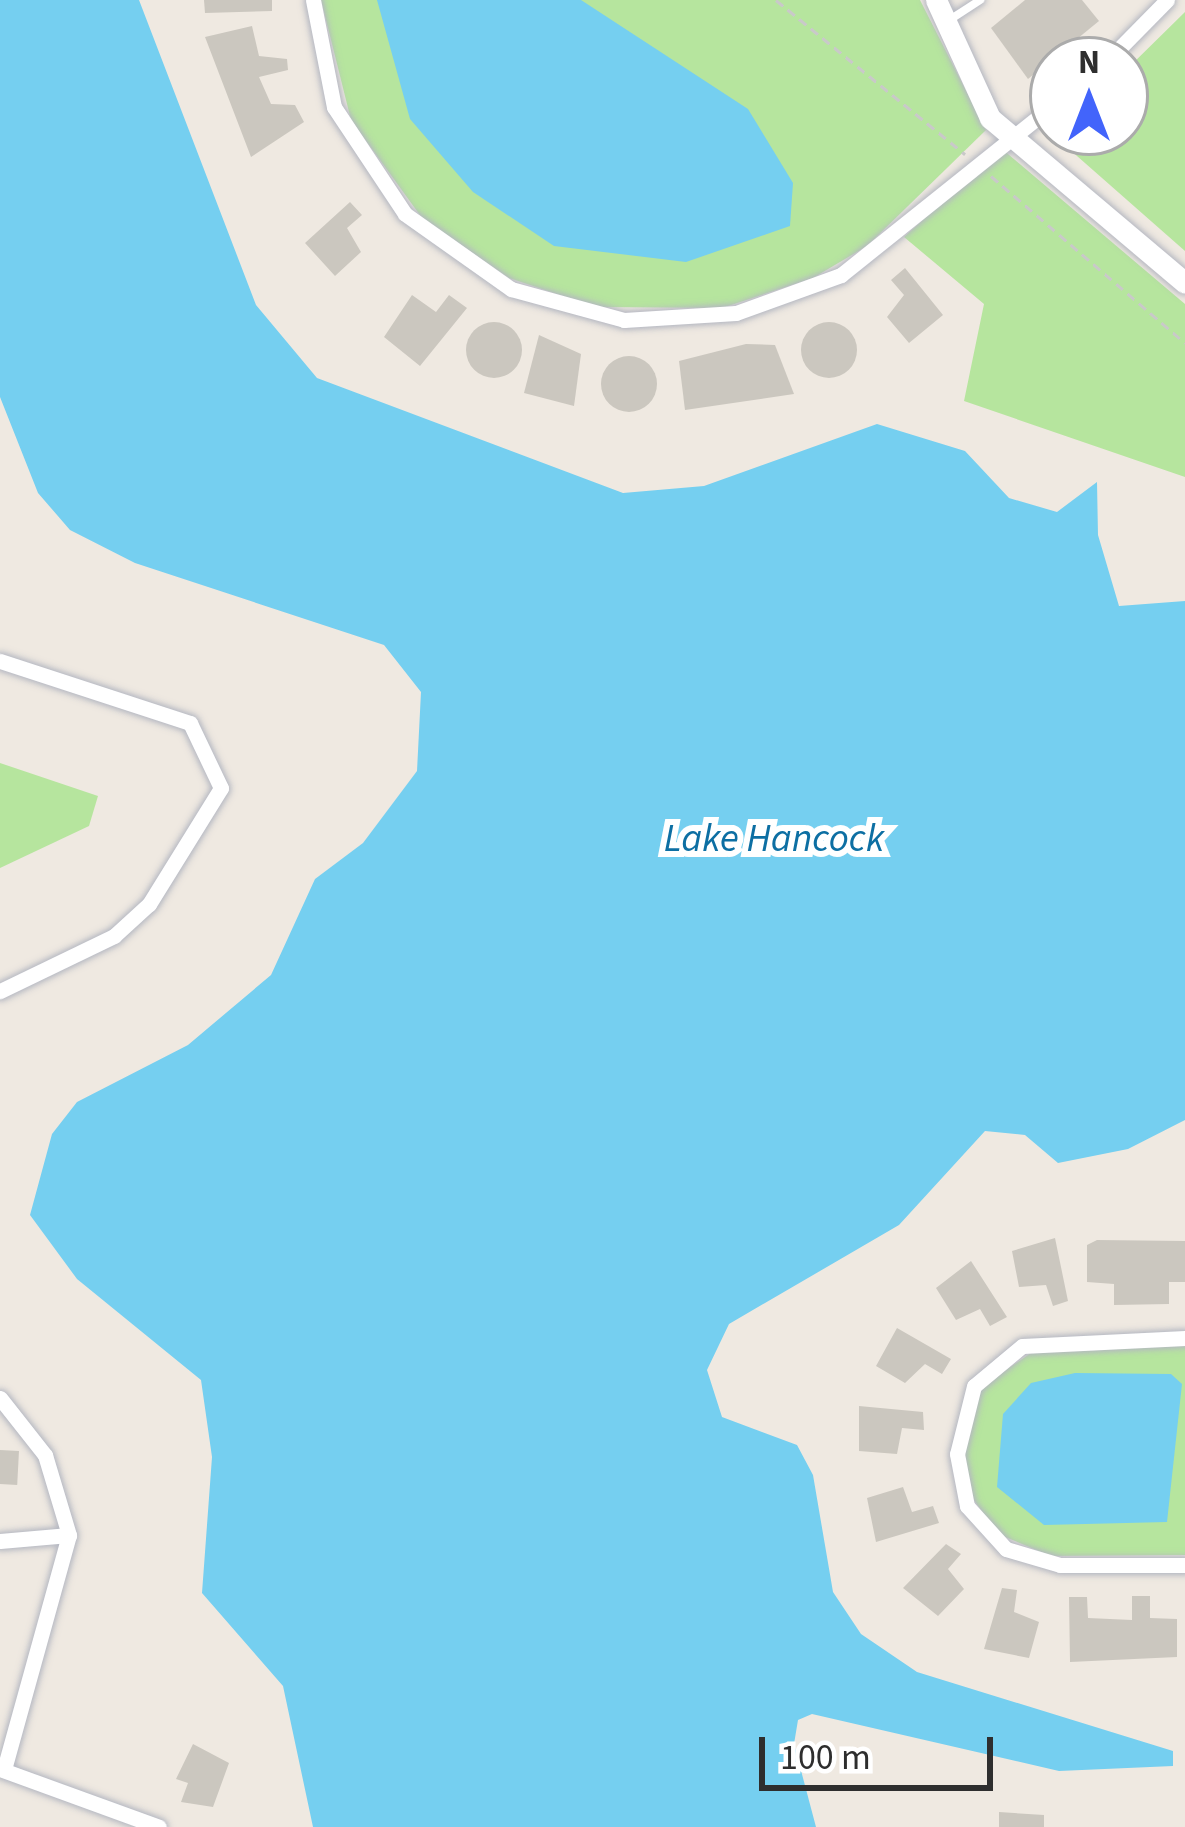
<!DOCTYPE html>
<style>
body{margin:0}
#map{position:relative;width:1185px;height:1827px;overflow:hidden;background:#efe9e1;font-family:"Source Sans 3",sans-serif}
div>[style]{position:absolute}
.green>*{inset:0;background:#b6e59e}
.water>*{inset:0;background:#75cff0}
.building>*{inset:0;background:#cbc7bf;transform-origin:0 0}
.round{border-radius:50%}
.path>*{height:3px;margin-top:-1.5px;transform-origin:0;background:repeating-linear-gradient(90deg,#c9c9c9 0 9px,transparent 0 15px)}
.roads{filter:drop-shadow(0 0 3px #b4b7c1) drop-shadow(0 0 3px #b4b7c1)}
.service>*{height:8px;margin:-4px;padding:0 4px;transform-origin:4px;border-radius:4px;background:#fff}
.minor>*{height:15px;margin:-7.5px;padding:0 7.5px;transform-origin:7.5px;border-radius:7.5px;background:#fff}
.tertiary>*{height:21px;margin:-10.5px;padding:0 10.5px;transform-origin:10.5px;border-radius:10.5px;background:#fff}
span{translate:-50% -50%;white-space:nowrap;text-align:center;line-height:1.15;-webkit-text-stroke:12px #fff;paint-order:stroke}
.water-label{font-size:39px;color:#0d6fa3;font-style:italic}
.north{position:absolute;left:1029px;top:36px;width:120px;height:120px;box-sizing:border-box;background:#fff;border:3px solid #ababab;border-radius:50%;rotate:0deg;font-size:33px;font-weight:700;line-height:48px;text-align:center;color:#2e2e2e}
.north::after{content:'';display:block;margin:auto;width:42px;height:54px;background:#4264fb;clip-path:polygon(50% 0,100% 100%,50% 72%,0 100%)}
.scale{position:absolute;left:759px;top:1737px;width:234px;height:54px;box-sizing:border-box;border:6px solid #2e2e2e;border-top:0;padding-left:15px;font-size:36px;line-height:42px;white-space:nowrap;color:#2e2e2e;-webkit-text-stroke:9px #fff;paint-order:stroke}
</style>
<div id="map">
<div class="green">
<i style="clip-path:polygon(321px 0,920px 0,986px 130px,867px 246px,813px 278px,722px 308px,596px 307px,509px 278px,422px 218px,351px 120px)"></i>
<i style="clip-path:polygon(1185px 12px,1185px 251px,1052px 134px,1125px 132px,1125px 71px)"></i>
<i style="clip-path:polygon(1002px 149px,1185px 304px,1185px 477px,964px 401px,984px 304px,904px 237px)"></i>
<i style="clip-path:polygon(0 763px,98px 796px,89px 826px,0 868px)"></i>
<i style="clip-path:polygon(1185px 1344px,1185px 1555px,1051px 1556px,998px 1534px,967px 1490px,962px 1454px,980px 1388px,1041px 1346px)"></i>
</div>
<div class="water">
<i style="clip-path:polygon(0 0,139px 0,256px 305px,317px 378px,623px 493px,704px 486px,877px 424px,965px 451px,1009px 498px,1057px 512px,1097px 482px,1098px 535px,1119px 606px,1185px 601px,1185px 1120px,1128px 1149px,1058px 1163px,1025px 1135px,985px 1131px,899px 1225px,729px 1324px,707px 1370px,722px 1417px,797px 1445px,813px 1475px,833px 1592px,861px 1634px,917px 1672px,1173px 1751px,1173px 1766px,1059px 1771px,812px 1714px,798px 1720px,794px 1744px,816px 1827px,313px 1827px,283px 1686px,202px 1593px,212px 1457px,201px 1380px,77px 1279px,30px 1215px,52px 1134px,77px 1102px,188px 1045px,271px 975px,315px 879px,363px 843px,417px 771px,421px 692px,384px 645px,135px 563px,70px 530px,38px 493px,0 397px)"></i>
<i style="clip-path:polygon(377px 0,581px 0,748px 109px,793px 183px,790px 226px,686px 262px,554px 246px,473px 192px,410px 119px)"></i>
<i style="clip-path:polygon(1075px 1373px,1171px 1374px,1182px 1384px,1167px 1522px,1044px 1525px,997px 1487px,1003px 1414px,1031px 1383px)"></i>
</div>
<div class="building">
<i style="clip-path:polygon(204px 0,272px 0,272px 11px,205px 13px)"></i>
<i style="clip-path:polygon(1025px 0,1082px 0,1099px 21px,1028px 79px,991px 28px)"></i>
<i style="clip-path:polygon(252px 26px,259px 56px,287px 59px,288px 70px,259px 77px,271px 104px,295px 105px,304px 122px,251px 157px,205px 37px)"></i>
<i style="clip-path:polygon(350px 202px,362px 215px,347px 228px,361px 252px,335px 276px,305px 243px)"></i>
<i style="clip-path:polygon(905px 268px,943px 315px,909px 343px,887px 317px,904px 295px,891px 280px)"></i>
<i style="clip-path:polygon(412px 295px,436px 312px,449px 295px,467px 308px,420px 366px,384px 337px)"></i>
<i class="round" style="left:466px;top:322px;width:56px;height:56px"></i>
<i class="round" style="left:801px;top:322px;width:56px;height:56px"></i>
<i style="clip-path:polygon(539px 335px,581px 354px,574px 406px,524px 393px)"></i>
<i style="clip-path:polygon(746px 344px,775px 345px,794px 394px,685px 410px,679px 361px)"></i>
<i class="round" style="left:601px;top:356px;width:56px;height:56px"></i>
<i style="clip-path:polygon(1055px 1238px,1068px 1301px,1053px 1306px,1046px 1285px,1019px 1287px,1012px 1251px)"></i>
<i style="clip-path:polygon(1097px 1240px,1185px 1241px,1185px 1282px,1169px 1282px,1169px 1304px,1114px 1305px,1114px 1284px,1087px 1282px,1087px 1245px)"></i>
<i style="clip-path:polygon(971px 1261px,1007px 1317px,990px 1326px,980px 1309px,956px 1320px,936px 1288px)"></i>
<i style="clip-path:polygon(897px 1328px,951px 1359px,942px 1374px,925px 1364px,905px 1383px,876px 1366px)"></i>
<i style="clip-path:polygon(859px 1406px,923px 1412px,924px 1430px,902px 1428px,897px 1454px,859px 1451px)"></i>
<i style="left:0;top:1450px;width:19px;height:34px;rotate:3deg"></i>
<i style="clip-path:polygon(903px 1487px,912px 1512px,933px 1506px,939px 1523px,876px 1542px,867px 1498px)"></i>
<i style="clip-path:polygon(946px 1544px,961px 1554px,948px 1569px,964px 1589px,938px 1616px,903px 1588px)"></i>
<i style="clip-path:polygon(1002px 1588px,1017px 1590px,1014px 1612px,1039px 1622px,1029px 1658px,984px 1649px)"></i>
<i style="clip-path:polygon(1132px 1596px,1150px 1596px,1150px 1618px,1177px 1619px,1177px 1657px,1070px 1662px,1069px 1597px,1087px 1597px,1088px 1618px,1132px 1620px)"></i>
<i style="clip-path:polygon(193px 1744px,229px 1763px,213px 1807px,181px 1802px,188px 1783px,176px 1779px)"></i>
<i style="clip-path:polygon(999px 1812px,1044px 1815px,1044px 1827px,999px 1827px)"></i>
</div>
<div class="path">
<i style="left:776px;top:0;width:244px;rotate:39.2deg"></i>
<i style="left:991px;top:176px;width:256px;rotate:40.7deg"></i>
</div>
<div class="roads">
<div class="service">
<i style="left:951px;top:19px;width:35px;rotate:-33deg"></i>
</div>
<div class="minor">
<i style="left:313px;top:0;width:109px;rotate:78.9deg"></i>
<i style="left:334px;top:107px;width:128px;rotate:56.4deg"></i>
<i style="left:405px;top:214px;width:130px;rotate:35.3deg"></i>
<i style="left:511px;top:289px;width:117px;rotate:15.3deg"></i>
<i style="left:624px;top:320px;width:112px;rotate:-3.6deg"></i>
<i style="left:736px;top:313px;width:112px;rotate:-19.9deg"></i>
<i style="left:841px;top:275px;width:272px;rotate:-38.7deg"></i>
<i style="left:1108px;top:60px;width:84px;rotate:-45.5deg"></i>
<i style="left:0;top:661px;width:200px;rotate:18.1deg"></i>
<i style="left:190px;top:723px;width:72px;rotate:64.5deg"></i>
<i style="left:221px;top:788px;width:137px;rotate:121.8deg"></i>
<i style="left:149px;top:904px;width:47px;rotate:137.6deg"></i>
<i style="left:114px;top:936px;width:127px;rotate:154.2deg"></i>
<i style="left:1185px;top:1338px;width:163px;rotate:177.2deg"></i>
<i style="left:1022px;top:1346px;width:62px;rotate:140.2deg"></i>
<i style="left:974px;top:1386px;width:70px;rotate:104deg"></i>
<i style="left:957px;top:1454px;width:53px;rotate:79.1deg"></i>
<i style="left:967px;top:1506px;width:58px;rotate:47.8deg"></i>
<i style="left:1006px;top:1549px;width:56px;rotate:16.5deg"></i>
<i style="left:1060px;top:1565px;width:125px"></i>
<i style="left:0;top:1398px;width:73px;rotate:51.7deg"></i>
<i style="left:45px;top:1455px;width:84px;rotate:73.3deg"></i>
<i style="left:69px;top:1535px;width:244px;rotate:105.5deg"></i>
<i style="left:0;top:1541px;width:69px;rotate:-5deg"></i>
<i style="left:0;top:1769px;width:169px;rotate:20deg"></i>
</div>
<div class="tertiary">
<i style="left:936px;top:0;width:130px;rotate:65.4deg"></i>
<i style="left:990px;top:118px;width:255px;rotate:40.2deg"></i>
</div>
</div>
<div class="water-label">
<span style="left:774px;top:839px">Lake Hancock</span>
</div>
<div class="north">N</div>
<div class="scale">100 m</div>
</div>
